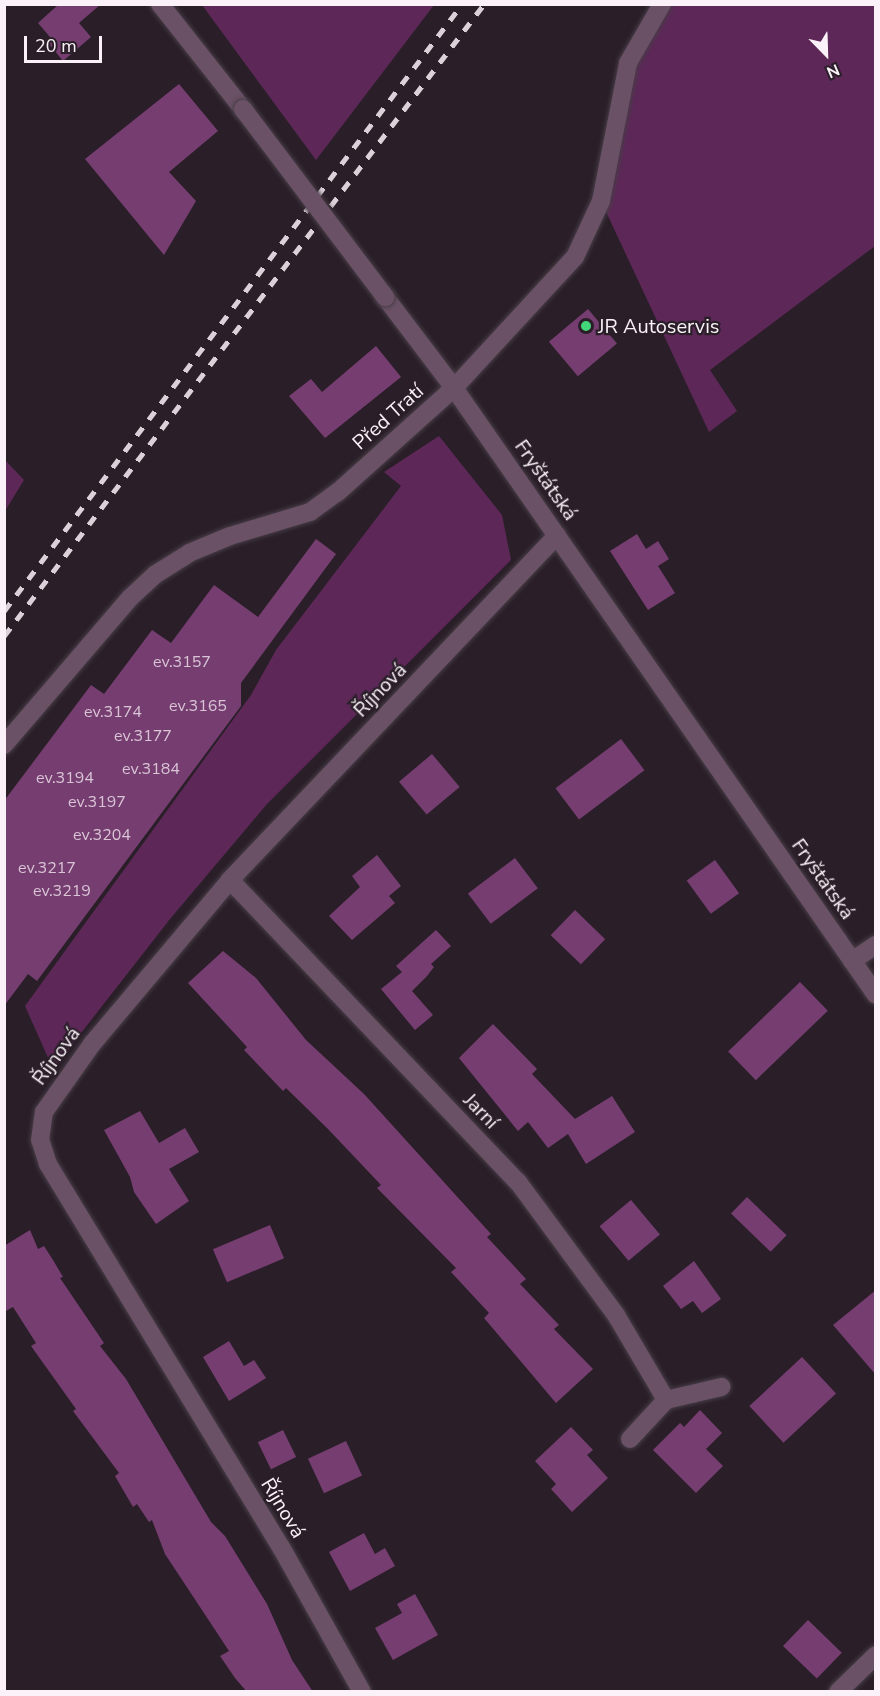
<!DOCTYPE html>
<meta charset="utf-8">
<style>
body{margin:0}
#map{position:relative;width:880px;height:1696px;overflow:hidden;background:#2a1f29;font-family:"Nunito Sans",sans-serif}
div>[style]{position:absolute}
.green>*{inset:0;background:#5d2858}
.building>*{inset:0;background:#763d70;transform-origin:0 0}
.roads{filter:drop-shadow(0 0 2px #473d46) drop-shadow(0 0 2px #473d46)}
.minor>*{height:18px;margin:-9px;padding:0 9px;transform-origin:9px;border-radius:9px;background:#6a5166}
.rail>*{height:4.5px;margin-top:-2.25px;transform-origin:0;background:repeating-linear-gradient(90deg,#dbd2d9 0 10px,transparent 0 20px)}
.bridges{filter:drop-shadow(0 0 2px #473d46) drop-shadow(0 0 2px #473d46)}
.minor-bridge>*{height:18px;margin:-9px;padding:0 9px;transform-origin:9px;border-radius:9px;background:#6a5166}
.dots>*{width:16px;height:16px;translate:-50% -50%;box-sizing:border-box;border:3px solid #2a1f29;border-radius:50%}
span{translate:-50% -50%;white-space:nowrap;text-align:center;line-height:1.15;-webkit-text-stroke:4.5px #2a1f29;paint-order:stroke}
.number-label{font-size:16px;color:#d9c5d6}
.number-label span{-webkit-text-stroke-width:0}
.poi-label{font-size:20px;color:#faf2f8}
.left{translate:0 -50%;text-align:left}
.street-label{font-size:20px;color:#faf2f8}
.frame{position:absolute;inset:0;border:6px solid #faf2f8;pointer-events:none}
.north{position:absolute;left:796px;top:24px;width:60px;height:60px;-webkit-text-stroke:4px #2a1f29;paint-order:stroke;rotate:157deg;font-size:16px;font-weight:700;line-height:24px;text-align:center;color:#faf2f8}
.north::after{content:'';display:block;margin:auto;width:21px;height:27px;background:#faf2f8;clip-path:polygon(50% 0,100% 100%,50% 72%,0 100%)}
.scale{position:absolute;left:24px;top:36px;width:78px;height:27px;box-sizing:border-box;border:3px solid #faf2f8;border-top:0;padding-left:8px;font-size:18px;line-height:21px;white-space:nowrap;color:#faf2f8;-webkit-text-stroke:4px #2a1f29;paint-order:stroke}
</style>
<div id="map">
<div class="green">
<i style="clip-path:polygon(202px 5px,434px 5px,316px 160px)"></i>
<i style="clip-path:polygon(662px 5px,875px 5px,875px 246px,710px 370px,737px 411px,709px 432px,601px 201px,616px 113px)"></i>
<i style="clip-path:polygon(439px 436px,502px 515px,511px 560px,267px 804px,170px 919px,53px 1069px,25px 1006px,251px 695px,276px 650px,401px 486px,384px 472px)"></i>
<i style="clip-path:polygon(5px 460px,24px 480px,5px 511px)"></i>
</div>
<div class="building">
<i style="clip-path:polygon(59px 4px,101px 4px,79px 23px,91px 37px,63px 61px,46px 40px,50px 37px,38px 23px)"></i>
<i style="clip-path:polygon(179px 84px,218px 131px,169px 172px,196px 201px,164px 255px,85px 159px)"></i>
<i style="left:588px;top:309px;width:45px;height:51px;rotate:50deg"></i>
<i style="clip-path:polygon(376px 346px,401px 377px,325px 438px,289px 396px,311px 379px,322px 392px)"></i>
<i style="clip-path:polygon(637px 534px,646px 549px,658px 541px,669px 559px,658px 566px,675px 593px,648px 610px,610px 551px)"></i>
<i style="clip-path:polygon(316px 539px,336px 554px,241px 683px,241px 706px,37px 981px,28px 974px,4px 1006px,4px 801px,91px 685px,104px 694px,152px 630px,171px 643px,214px 585px,258px 617px)"></i>
<i style="left:621px;top:739px;width:39px;height:82px;rotate:53deg"></i>
<i style="left:432px;top:754px;width:43px;height:43px;rotate:50deg"></i>
<i style="clip-path:polygon(377px 855px,401px 886px,389px 896px,395px 903px,352px 940px,329px 916px,360px 887px,352px 876px)"></i>
<i style="left:515px;top:858px;width:38px;height:59px;rotate:53deg"></i>
<i style="left:715px;top:860px;width:41px;height:35px;rotate:54deg"></i>
<i style="left:575px;top:910px;width:42px;height:35px;rotate:44deg"></i>
<i style="clip-path:polygon(436px 930px,451px 946px,431px 964px,434px 967px,427px 976px,412px 991px,433px 1015px,415px 1030px,381px 989px,402px 972px,396px 966px)"></i>
<i style="clip-path:polygon(223px 951px,256px 978px,306px 1040px,364px 1094px,491px 1234px,487px 1237px,526px 1279px,520px 1284px,559px 1325px,554px 1329px,593px 1369px,556px 1403px,484px 1318px,489px 1313px,451px 1272px,456px 1268px,377px 1188px,381px 1185px,328px 1129px,286px 1088px,283px 1091px,244px 1050px,247px 1047px,188px 983px)"></i>
<i style="left:800px;top:982px;width:40px;height:100px;rotate:46deg"></i>
<i style="clip-path:polygon(493px 1024px,537px 1069px,532px 1074px,575px 1119px,612px 1096px,635px 1132px,586px 1164px,568px 1134px,548px 1148px,528px 1122px,518px 1131px,459px 1058px)"></i>
<i style="clip-path:polygon(140px 1111px,159px 1143px,185px 1128px,199px 1152px,169px 1169px,189px 1201px,156px 1224px,134px 1192px,130px 1177px,104px 1130px)"></i>
<i style="left:747px;top:1197px;width:55px;height:23px;rotate:44deg"></i>
<i style="left:631px;top:1200px;width:45px;height:41px;rotate:50deg"></i>
<i style="left:270px;top:1225px;width:36px;height:62px;rotate:67deg"></i>
<i style="clip-path:polygon(30px 1230px,38px 1249px,44px 1246px,53px 1260px,63px 1277px,60px 1278px,104px 1343px,100px 1346px,126px 1379px,211px 1522px,225px 1536px,267px 1604px,292px 1660px,313px 1692px,247px 1692px,235px 1678px,220px 1656px,229px 1651px,165px 1554px,152px 1520px,149px 1522px,137px 1504px,133px 1507px,115px 1476px,119px 1473px,73px 1411px,76px 1409px,31px 1346px,36px 1343px,13px 1307px,4px 1312px,4px 1246px)"></i>
<i style="clip-path:polygon(694px 1261px,721px 1299px,702px 1313px,693px 1301px,681px 1309px,663px 1286px)"></i>
<i style="clip-path:polygon(876px 1290px,876px 1375px,833px 1325px)"></i>
<i style="clip-path:polygon(229px 1341px,244px 1366px,254px 1360px,266px 1378px,229px 1401px,203px 1357px)"></i>
<i style="left:802px;top:1357px;width:50px;height:72px;rotate:47deg"></i>
<i style="clip-path:polygon(700px 1410px,722px 1433px,706px 1449px,723px 1466px,696px 1493px,653px 1450px,680px 1423px,684px 1427px)"></i>
<i style="clip-path:polygon(571px 1427px,593px 1450px,587px 1455px,608px 1478px,572px 1512px,551px 1489px,556px 1484px,535px 1461px)"></i>
<i style="left:283px;top:1430px;width:30px;height:28px;rotate:64deg"></i>
<i style="left:346px;top:1441px;width:38px;height:42px;rotate:65deg"></i>
<i style="clip-path:polygon(364px 1533px,375px 1554px,385px 1548px,395px 1566px,350px 1591px,329px 1552px)"></i>
<i style="clip-path:polygon(415px 1594px,438px 1635px,393px 1660px,375px 1628px,402px 1613px,397px 1604px)"></i>
<i style="left:808px;top:1620px;width:47px;height:36px;rotate:44deg"></i>
</div>
<div class="roads">
<div class="minor">
<i style="left:160px;top:4px;width:134px;rotate:51.7deg"></i>
<i style="left:385px;top:297px;width:114px;rotate:52.8deg"></i>
<i style="left:454px;top:388px;width:739px;rotate:55.19deg"></i>
<i style="left:4px;top:745px;width:194px;rotate:-49.4deg"></i>
<i style="left:130px;top:598px;width:35px;rotate:-43deg"></i>
<i style="left:156px;top:574px;width:39px;rotate:-32deg"></i>
<i style="left:189px;top:553px;width:44px;rotate:-22.5deg"></i>
<i style="left:230px;top:536px;width:84px;rotate:-16.7deg"></i>
<i style="left:310px;top:512px;width:34px;rotate:-36deg"></i>
<i style="left:338px;top:492px;width:156px;rotate:-41.9deg"></i>
<i style="left:454px;top:388px;width:178px;rotate:-47.3deg"></i>
<i style="left:575px;top:257px;width:62px;rotate:-65.1deg"></i>
<i style="left:601px;top:201px;width:141px;rotate:-78.9deg"></i>
<i style="left:628px;top:63px;width:68px;rotate:-60deg"></i>
<i style="left:230px;top:880px;width:417px;rotate:46.4deg"></i>
<i style="left:518px;top:1182px;width:165px;rotate:53.6deg"></i>
<i style="left:616px;top:1315px;width:99px;rotate:59.5deg"></i>
<i style="left:852px;top:961px;width:29px;rotate:-34deg"></i>
<i style="left:630px;top:1439px;width:53px;rotate:-47.3deg"></i>
<i style="left:666px;top:1400px;width:57px;rotate:-13.3deg"></i>
<i style="left:362px;top:1692px;width:164px;rotate:-119.2deg"></i>
<i style="left:282px;top:1549px;width:451px;rotate:-121.3deg"></i>
<i style="left:48px;top:1164px;width:25px;rotate:-108deg"></i>
<i style="left:40px;top:1140px;width:28px;rotate:-82deg"></i>
<i style="left:44px;top:1112px;width:83px;rotate:-54.8deg"></i>
<i style="left:92px;top:1044px;width:214px;rotate:-49.9deg"></i>
<i style="left:230px;top:880px;width:475px;rotate:-46.5deg"></i>
<i style="left:838px;top:1692px;width:53px;rotate:-44.2deg"></i>
</div>
</div>
<div class="rail">
<i style="left:4px;top:611px;width:760px;rotate:-52.96deg"></i>
<i style="left:4px;top:636px;width:794px;rotate:-52.78deg"></i>
</div>
<div class="bridges">
<div class="minor-bridge">
<i style="left:243px;top:109px;width:236px;rotate:52.9deg"></i>
</div>
</div>
<div class="dots">
<i style="left:586px;top:326px;background:#44d77a"></i>
</div>
<div class="number-label">
<span style="left:182px;top:662px">ev.3157</span>
<span style="left:198px;top:706px">ev.3165</span>
<span style="left:113px;top:712px">ev.3174</span>
<span style="left:143px;top:736px">ev.3177</span>
<span style="left:151px;top:769px">ev.3184</span>
<span style="left:65px;top:778px">ev.3194</span>
<span style="left:97px;top:802px">ev.3197</span>
<span style="left:102px;top:835px">ev.3204</span>
<span style="left:47px;top:868px">ev.3217</span>
<span style="left:62px;top:891px">ev.3219</span>
</div>
<div class="poi-label">
<span class="left" style="left:598px;top:326px">JR Autoservis</span>
</div>
<div class="street-label">
<span style="left:388px;top:417px;rotate:-42deg">Před Tratí</span>
<span style="left:546px;top:480px;rotate:55deg">Fryštátská</span>
<span style="left:380px;top:690px;rotate:-46deg">Říjnová</span>
<span style="left:823px;top:879px;rotate:55deg">Fryštátská</span>
<span style="left:56px;top:1056px;rotate:-54deg">Říjnová</span>
<span style="left:481px;top:1111px;rotate:46deg">Jarní</span>
<span style="left:283px;top:1508px;rotate:59deg">Říjnová</span>
</div>
<div class="frame"></div>
<div class="north">N</div>
<div class="scale">20 m</div>
</div>
